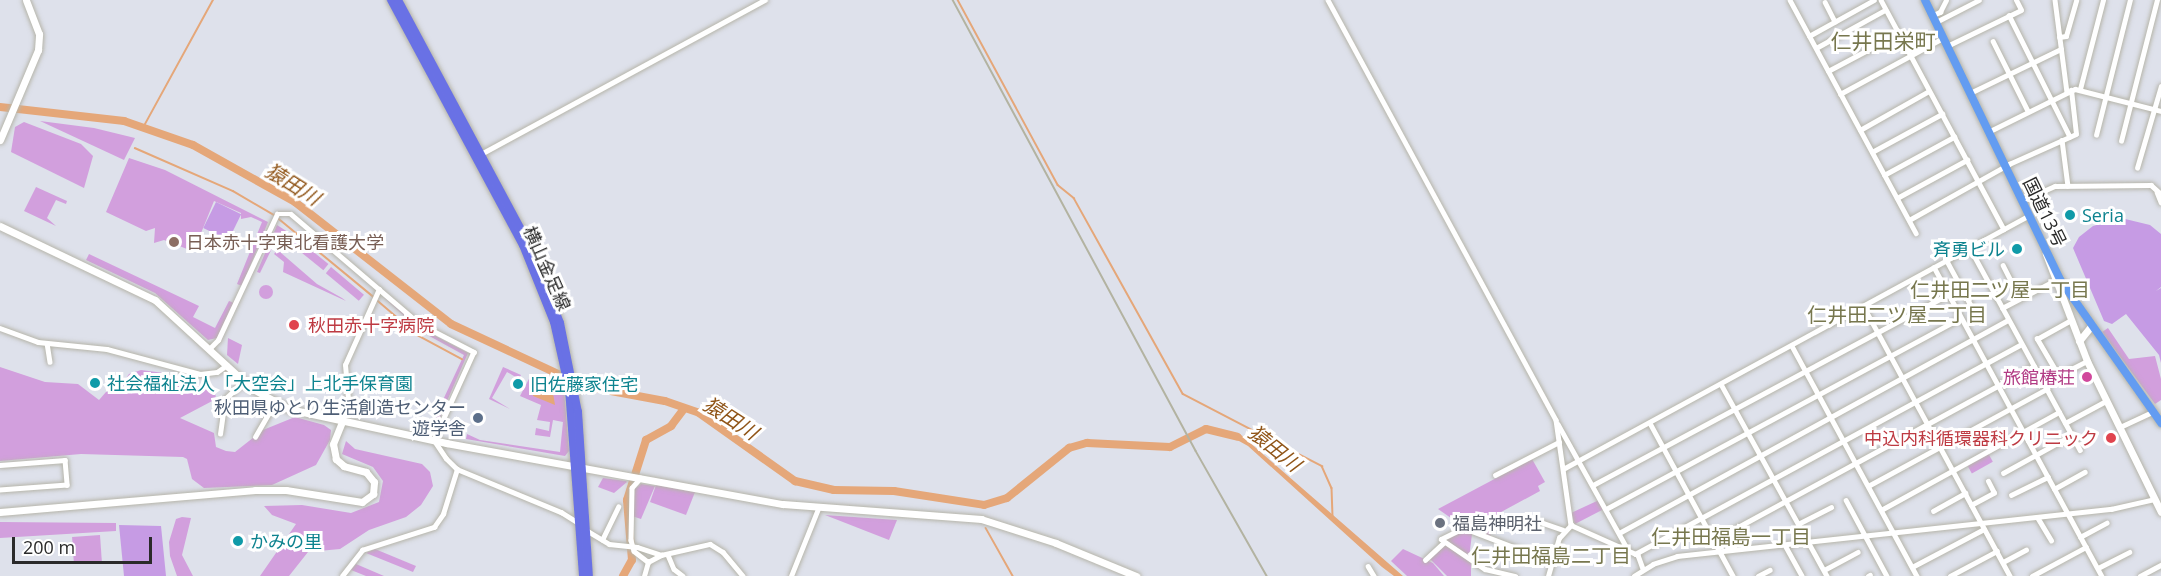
<!DOCTYPE html>
<meta charset="utf-8">
<style>
body{margin:0}
#map{position:relative;width:2161px;height:576px;overflow:hidden;background:#dee1eb;font-family:"Open Sans","Noto Sans JP",sans-serif}
div>[style]{position:absolute}
.green>*{inset:0;background:#d29fdd;transform-origin:0 0}
.round{border-radius:50%}
.pitch>*{inset:0;background:#c69be4;transform-origin:0 0}
.water>*{inset:0;background:#e5a779}
.stream>*{height:1.5px;margin:-0.75px;padding:0 0.75px;transform-origin:0.75px;border-radius:0.75px;background:#e5a779}
.river>*{height:8px;margin:-4px;padding:0 4px;transform-origin:4px;border-radius:4px;background:#e5a779}
.roads{filter:drop-shadow(0 0 2px #b6b5aa) drop-shadow(0 0 2px #b6b5aa)}
.street>*{height:4.5px;margin:-2.25px;padding:0 2.25px;transform-origin:2.25px;border-radius:2.25px;background:#fff}
.secondary>*{height:7px;margin:-3.5px;padding:0 3.5px;transform-origin:3.5px;border-radius:3.5px;background:#fff}
.primary>*{height:8px;margin:-4px;padding:0 4px;transform-origin:4px;border-radius:4px;background:#6971e5}
.highway>*{height:8px;margin:-4px;padding:0 4px;transform-origin:4px;border-radius:4px;background:#639cf1}
.rail>*{height:1.5px;margin:-0.75px;padding:0 0.75px;transform-origin:0.75px;border-radius:0.75px;background:#b3b3a1}
.dots>*{width:16px;height:16px;translate:-50% -50%;box-sizing:border-box;border:3px solid #fff;border-radius:50%}
span{translate:-50% -50%;white-space:nowrap;text-align:center;line-height:1.15;-webkit-text-stroke:6px #fff;paint-order:stroke}
.street-label{font-size:18px;color:#2a2a2a}
.culture-label{font-size:18px;color:#0d838f}
.left{translate:0 -50%;text-align:left}
.right{translate:-100% -50%;text-align:right}
.education-label{font-size:18px;color:#785e54}
.health-label{font-size:18px;color:#be3a42}
.hotel-label{font-size:18px;color:#b23c85}
.service-label{font-size:18px;color:#4e5e75}
.worship-label{font-size:18px;color:#5b616d}
.water-label{font-size:20px;color:#905518;font-style:italic}
.neighbourhood-label{font-size:20px;color:#77774e}
.quarter-label{font-size:21px;color:#77774e}
.scale{position:absolute;left:12px;top:537px;width:140px;height:27px;box-sizing:border-box;border:3px solid #2a2a2a;border-top:0;padding-left:8px;font-size:18px;line-height:21px;white-space:nowrap;color:#2a2a2a;-webkit-text-stroke:4px #fff;paint-order:stroke}
</style>
<div id="map">
<div class="green">
<i style="clip-path:polygon(40px 121px,94px 128px,135px 138px,124px 160px)"></i>
<i style="clip-path:polygon(24px 122px,81px 144px,93px 156px,84px 188px,11px 152px,15px 127px)"></i>
<i style="clip-path:polygon(129px 158px,165px 170px,268px 222px,242px 286px,237px 284px,262px 222px,251px 217px,241px 219px,241px 213px,214px 201px,195px 248px,190px 245px,187px 249px,164px 240px,154px 243px,155px 228px,146px 231px,106px 212px)"></i>
<i style="clip-path:polygon(36px 187px,67px 201px,66px 204px,56px 200px,47px 218px,56px 226px,24px 211px)"></i>
<i style="clip-path:polygon(277px 225px,291px 234px,282px 243px,275px 242px,260px 273px,257px 272px)"></i>
<i style="left:295px;top:237px;width:43px;height:8px;rotate:39deg"></i>
<i style="clip-path:polygon(280px 246px,280px 252px,317px 284px,342px 298px,346px 301px,283px 272px,284px 262px,274px 254px)"></i>
<i style="clip-path:polygon(89px 254px,199px 306px,193px 317px,215px 328px,229px 301px,234px 303px,217px 338px,208px 340px,155px 293px,86px 260px)"></i>
<i style="left:331px;top:267px;width:43px;height:8px;rotate:40deg"></i>
<i class="round" style="left:259px;top:285px;width:14px;height:14px"></i>
<i style="clip-path:polygon(382px 296px,424px 330px,468px 353px,434px 431px,428px 432px,464px 355px,422px 332px)"></i>
<i style="clip-path:polygon(2108px 328px,2129px 359px,2155px 356px,2161px 379px,2161px 400px,2155px 404px,2102px 332px)"></i>
<i style="clip-path:polygon(228px 338px,242px 345px,238px 364px,227px 355px)"></i>
<i style="clip-path:polygon(0 367px,45px 382px,78px 384px,99px 400px,106px 392px,118px 390px,129px 374px,141px 370px,164px 373px,176px 382px,207px 386px,215px 391px,216px 399px,180px 418px,214px 433px,216px 447px,226px 451px,235px 452px,263px 430px,295px 417px,324px 425px,331px 430px,330px 440px,316px 465px,272px 485px,204px 488px,192px 479px,187px 459px,183px 457px,81px 454px,0 461px)"></i>
<i style="clip-path:polygon(503px 367px,521px 375px,519px 379px,507px 372px,492px 398px,510px 409px,489px 399px)"></i>
<i style="clip-path:polygon(531px 375px,564px 389px,569px 451px,565px 456px,466px 439px,467px 434px,480px 440px,560px 452px,563px 422px,553px 420px,550px 437px,535px 435px,536px 428px,549px 431px,550px 422px,537px 420px,541px 405px,520px 396px)"></i>
<i style="clip-path:polygon(346px 441px,355px 449px,422px 464px,430px 472px,433px 486px,421px 505px,406px 517px,369px 530px,340px 549px,308px 552px,289px 576px,260px 576px,296px 524px,272px 515px,264px 506px,302px 505px,351px 513px,379px 502px,383px 481px,373px 467px,342px 454px)"></i>
<i style="left:1988px;top:453px;width:10px;height:24px;rotate:61deg"></i>
<i style="clip-path:polygon(1532px 459px,1545px 482px,1538px 486px,1540px 491px,1490px 518px,1492px 522px,1486px 525px,1491px 536px,1461px 525px,1438px 509px)"></i>
<i style="clip-path:polygon(603px 478px,626px 481px,627px 482px,614px 493px,598px 487px)"></i>
<i style="clip-path:polygon(641px 484px,655px 486px,641px 519px,632px 516px,635px 489px)"></i>
<i style="clip-path:polygon(656px 485px,695px 492px,686px 515px,650px 502px)"></i>
<i style="clip-path:polygon(1599px 500px,1604px 509px,1575px 524px,1571px 513px)"></i>
<i style="clip-path:polygon(825px 515px,897px 520px,889px 540px)"></i>
<i style="clip-path:polygon(182px 517px,191px 518px,182px 555px,193px 576px,177px 576px,170px 556px,169px 542px,176px 519px)"></i>
<i style="clip-path:polygon(0 522px,116px 523px,116px 531px,0 538px)"></i>
<i style="clip-path:polygon(1463px 530px,1472px 534px,1469px 558px,1445px 539px)"></i>
<i style="left:100px;top:535px;width:27px;height:28px;rotate:86deg"></i>
<i style="clip-path:polygon(1444px 544px,1471px 563px,1471px 576px,1447px 576px,1430px 559px)"></i>
<i style="clip-path:polygon(375px 549px,416px 566px,413px 572px,366px 553px)"></i>
<i style="clip-path:polygon(1403px 549px,1433px 563px,1444px 576px,1407px 576px,1391px 561px)"></i>
<i style="clip-path:polygon(356px 564px,384px 576px,366px 576px,351px 570px)"></i>
</div>
<div class="pitch">
<i style="left:216px;top:202px;width:28px;height:29px;rotate:26deg"></i>
<i style="clip-path:polygon(2121px 218px,2150px 225px,2161px 234px,2161px 287px,2156px 291px,2161px 288px,2161px 363px,2159px 355px,2126px 314px,2112px 324px,2104px 321px,2073px 248px,2079px 237px,2093px 226px)"></i>
<i style="clip-path:polygon(119px 525px,161px 526px,166px 576px,124px 576px)"></i>
</div>
<div class="water">
<i style="clip-path:polygon(537px 386px,553px 393px,555px 405px,533px 396px,532px 389px)"></i>
<i style="clip-path:polygon(1221px 431px,1240px 434px,1403px 576px,1394px 576px,1382px 567px,1248px 446px)"></i>
</div>
<div class="stream">
<i style="left:958px;top:0;width:210px;rotate:61.6deg"></i>
<i style="left:1058px;top:185px;width:21px;rotate:39deg"></i>
<i style="left:1074px;top:198px;width:224px;rotate:60.9deg"></i>
<i style="left:1183px;top:394px;width:157px;rotate:27.4deg"></i>
<i style="left:1322px;top:466px;width:24px;rotate:66deg"></i>
<i style="left:1332px;top:488px;width:30px;rotate:88deg"></i>
<i style="left:144px;top:126px;width:144px;rotate:-61.3deg"></i>
<i style="left:135px;top:148px;width:107px;rotate:23.7deg"></i>
<i style="left:233px;top:191px;width:48px;rotate:30.3deg"></i>
<i style="left:278px;top:218px;width:124px;rotate:39.5deg"></i>
<i style="left:377px;top:300px;width:55px;rotate:40.6deg"></i>
<i style="left:419px;top:336px;width:49px;rotate:28.1deg"></i>
<i style="left:984px;top:507px;width:2px;rotate:-90deg"></i>
<i style="left:986px;top:528px;width:55px;rotate:60.6deg"></i>
</div>
<div class="river">
<i style="left:0;top:107px;width:125px;rotate:6.4deg"></i>
<i style="left:124px;top:121px;width:73px;rotate:19.2deg"></i>
<i style="left:193px;top:145px;width:117px;rotate:29.2deg"></i>
<i style="left:295px;top:202px;width:198px;rotate:38deg"></i>
<i style="left:451px;top:324px;width:147px;rotate:25deg"></i>
<i style="left:584px;top:386px;width:82px;rotate:10.5deg"></i>
<i style="left:665px;top:401px;width:36px;rotate:19deg"></i>
<i style="left:699px;top:413px;width:118px;rotate:35.3deg"></i>
<i style="left:795px;top:481px;width:40px;rotate:13deg"></i>
<i style="left:834px;top:490px;width:60px;rotate:1deg"></i>
<i style="left:894px;top:491px;width:91px;rotate:8.8deg"></i>
<i style="left:984px;top:505px;width:24px;rotate:-17deg"></i>
<i style="left:1007px;top:498px;width:80px;rotate:-38.9deg"></i>
<i style="left:1069px;top:448px;width:19px;rotate:-16deg"></i>
<i style="left:1087px;top:443px;width:83px;rotate:2.8deg"></i>
<i style="left:1170px;top:447px;width:40px;rotate:-26.6deg"></i>
<i style="left:1206px;top:429px;width:32px;rotate:14deg"></i>
<i style="left:623px;top:576px;width:18px;rotate:-61deg"></i>
<i style="left:632px;top:560px;width:60px;rotate:-94.8deg"></i>
<i style="left:627px;top:500px;width:63px;rotate:-72.4deg"></i>
<i style="left:646px;top:440px;width:29px;rotate:-29deg"></i>
<i style="left:671px;top:426px;width:21px;rotate:-53deg"></i>
</div>
<div class="roads">
<div class="street">
<i style="left:1328px;top:0;width:478px;rotate:61.5deg"></i>
<i style="left:1556px;top:420px;width:106px;rotate:81.9deg"></i>
<i style="left:1571px;top:525px;width:73px;rotate:24.1deg"></i>
<i style="left:1638px;top:555px;width:15px;rotate:70deg"></i>
<i style="left:1790px;top:0;width:265px;rotate:61.6deg"></i>
<i style="left:1881px;top:0;width:260px;rotate:61.8deg"></i>
<i style="left:2055px;top:0;width:93px;rotate:82.6deg"></i>
<i style="left:1825px;top:2px;width:22px;rotate:63deg"></i>
<i style="left:1933px;top:15px;width:8px;rotate:-23deg"></i>
<i style="left:1940px;top:12px;width:13px;rotate:-63deg"></i>
<i style="left:2009px;top:15px;width:136px;rotate:63.4deg"></i>
<i style="left:1936px;top:22px;width:48px;rotate:-27.1deg"></i>
<i style="left:1809px;top:36px;width:74px;rotate:-29deg"></i>
<i style="left:2059px;top:37px;width:7px;rotate:-8deg"></i>
<i style="left:2066px;top:36px;width:37px;rotate:-74deg"></i>
<i style="left:1993px;top:41px;width:78px;rotate:63.4deg"></i>
<i style="left:1947px;top:46px;width:82px;rotate:-25.9deg"></i>
<i style="left:2021px;top:10px;width:11px;rotate:-117deg"></i>
<i style="left:1816px;top:48px;width:79px;rotate:-28.8deg"></i>
<i style="left:1828px;top:71px;width:79px;rotate:-27.9deg"></i>
<i style="left:2080px;top:89px;width:92px;rotate:-75.5deg"></i>
<i style="left:1970px;top:93px;width:101px;rotate:-25.8deg"></i>
<i style="left:1840px;top:94px;width:117px;rotate:-28.5deg"></i>
<i style="left:1860px;top:130px;width:79px;rotate:-29.5deg"></i>
<i style="left:1988px;top:132px;width:97px;rotate:-26.3deg"></i>
<i style="left:2075px;top:89px;width:89px;rotate:14.3deg"></i>
<i style="left:2096px;top:135px;width:139px;rotate:-75.9deg"></i>
<i style="left:2062px;top:140px;width:46px;rotate:82.6deg"></i>
<i style="left:2121px;top:141px;width:146px;rotate:-75.7deg"></i>
<i style="left:1872px;top:152px;width:80px;rotate:-28.5deg"></i>
<i style="left:481px;top:154px;width:323px;rotate:-28.5deg"></i>
<i style="left:2137px;top:168px;width:85px;rotate:-73.7deg"></i>
<i style="left:1884px;top:175px;width:80px;rotate:-28.5deg"></i>
<i style="left:2157px;top:192px;width:11px;rotate:68deg"></i>
<i style="left:1897px;top:198px;width:80px;rotate:-28.5deg"></i>
<i style="left:2021px;top:201px;width:37px;rotate:-24deg"></i>
<i style="left:2055px;top:186px;width:96px;rotate:-0.6deg"></i>
<i style="left:2151px;top:185px;width:13px;rotate:42deg"></i>
<i style="left:1909px;top:220px;width:115px;rotate:-29.2deg"></i>
<i style="left:2009px;top:164px;width:73px;rotate:-24.1deg"></i>
<i style="left:2076px;top:134px;width:44px;rotate:-96.5deg"></i>
<i style="left:1970px;top:248px;width:230px;rotate:61.4deg"></i>
<i style="left:1947px;top:261px;width:57px;rotate:61.6deg"></i>
<i style="left:2003px;top:265px;width:37px;rotate:63deg"></i>
<i style="left:1934px;top:267px;width:352px;rotate:61.5deg"></i>
<i style="left:1864px;top:307px;width:306px;rotate:61.5deg"></i>
<i style="left:2002px;top:308px;width:59px;rotate:-27.4deg"></i>
<i style="left:0;top:328px;width:40px;rotate:20.2deg"></i>
<i style="left:38px;top:342px;width:69px;rotate:5.8deg"></i>
<i style="left:107px;top:349px;width:96px;rotate:15deg"></i>
<i style="left:200px;top:374px;width:17px;rotate:-7deg"></i>
<i style="left:217px;top:372px;width:12px;rotate:-35deg"></i>
<i style="left:47px;top:343px;width:19px;rotate:81deg"></i>
<i style="left:1792px;top:346px;width:262px;rotate:61.5deg"></i>
<i style="left:211px;top:347px;width:10px;rotate:-45deg"></i>
<i style="left:218px;top:340px;width:139px;rotate:-64.9deg"></i>
<i style="left:277px;top:214px;width:14px"></i>
<i style="left:291px;top:214px;width:170px;rotate:40.5deg"></i>
<i style="left:420px;top:324px;width:61px;rotate:27.4deg"></i>
<i style="left:474px;top:352px;width:97px;rotate:114.4deg"></i>
<i style="left:434px;top:440px;width:22px;rotate:56deg"></i>
<i style="left:446px;top:458px;width:16px;rotate:45deg"></i>
<i style="left:457px;top:469px;width:113px;rotate:22.5deg"></i>
<i style="left:561px;top:512px;width:22px;rotate:32deg"></i>
<i style="left:2058px;top:375px;width:42px;rotate:-120.3deg"></i>
<i style="left:2037px;top:339px;width:38px;rotate:-29deg"></i>
<i style="left:2044px;top:383px;width:48px;rotate:-27.1deg"></i>
<i style="left:1721px;top:384px;width:219px;rotate:61.1deg"></i>
<i style="left:342px;top:422px;width:24px;rotate:-75deg"></i>
<i style="left:348px;top:399px;width:34px;rotate:-95deg"></i>
<i style="left:345px;top:365px;width:83px;rotate:-65.9deg"></i>
<i style="left:1650px;top:423px;width:174px;rotate:61.5deg"></i>
<i style="left:2065px;top:423px;width:47px;rotate:-28.2deg"></i>
<i style="left:1558px;top:424px;width:144px;rotate:60.9deg"></i>
<i style="left:2120px;top:427px;width:35px;rotate:-25deg"></i>
<i style="left:220px;top:434px;width:35px;rotate:-82deg"></i>
<i style="left:225px;top:399px;width:26px;rotate:-43deg"></i>
<i style="left:255px;top:437px;width:38px;rotate:-60deg"></i>
<i style="left:0;top:465px;width:65px;rotate:-4.4deg"></i>
<i style="left:65px;top:460px;width:25px;rotate:85deg"></i>
<i style="left:67px;top:485px;width:67px;rotate:175.7deg"></i>
<i style="left:1563px;top:469px;width:529px;rotate:-28.55deg"></i>
<i style="left:2003px;top:473px;width:79px;rotate:-28.8deg"></i>
<i style="left:1495px;top:475px;width:72px;rotate:-27.3deg"></i>
<i style="left:641px;top:478px;width:13px;rotate:132deg"></i>
<i style="left:632px;top:488px;width:52px;rotate:91.1deg"></i>
<i style="left:631px;top:540px;width:11px;rotate:75deg"></i>
<i style="left:634px;top:551px;width:18px;rotate:38deg"></i>
<i style="left:1593px;top:485px;width:403px;rotate:-28.2deg"></i>
<i style="left:1868px;top:486px;width:204px;rotate:-28.5deg"></i>
<i style="left:2054px;top:489px;width:35px;rotate:-29deg"></i>
<i style="left:2011px;top:495px;width:41px;rotate:-25.9deg"></i>
<i style="left:1846px;top:500px;width:86px;rotate:61.7deg"></i>
<i style="left:1971px;top:505px;width:26px;rotate:-28deg"></i>
<i style="left:1994px;top:493px;width:13px;rotate:-117deg"></i>
<i style="left:1606px;top:509px;width:402px;rotate:-28.3deg"></i>
<i style="left:1881px;top:510px;width:203px;rotate:-28.8deg"></i>
<i style="left:1933px;top:511px;width:37px;rotate:-29deg"></i>
<i style="left:2038px;top:518px;width:26px;rotate:59deg"></i>
<i style="left:1540px;top:522px;width:24px;rotate:19deg"></i>
<i style="left:1798px;top:524px;width:37px;rotate:-27deg"></i>
<i style="left:586px;top:530px;width:27px;rotate:31deg"></i>
<i style="left:609px;top:544px;width:28px;rotate:6deg"></i>
<i style="left:637px;top:547px;width:25px;rotate:18deg"></i>
<i style="left:1619px;top:533px;width:443px;rotate:-28.7deg"></i>
<i style="left:2080px;top:537px;width:30px;rotate:-28deg"></i>
<i style="left:1441px;top:539px;width:25px;rotate:-26deg"></i>
<i style="left:1464px;top:528px;width:95px;rotate:20.9deg"></i>
<i style="left:1441px;top:539px;width:53px;rotate:34.3deg"></i>
<i style="left:1485px;top:569px;width:31px;rotate:13deg"></i>
<i style="left:602px;top:540px;width:37px;rotate:-64deg"></i>
<i style="left:1714px;top:540px;width:364px;rotate:-28.5deg"></i>
<i style="left:1785px;top:545px;width:35px;rotate:61deg"></i>
<i style="left:1635px;top:554px;width:439px;rotate:-28.5deg"></i>
<i style="left:668px;top:555px;width:15px;rotate:67deg"></i>
<i style="left:674px;top:569px;width:11px;rotate:38deg"></i>
<i style="left:1425px;top:560px;width:26px;rotate:-43deg"></i>
<i style="left:2003px;top:562px;width:26px;rotate:-28deg"></i>
<i style="left:1368px;top:566px;width:12px;rotate:59deg"></i>
<i style="left:1912px;top:567px;width:81px;rotate:-27.8deg"></i>
<i style="left:2098px;top:568px;width:35px;rotate:-27deg"></i>
<i style="left:1824px;top:570px;width:38px;rotate:-28deg"></i>
<i style="left:342px;top:576px;width:33px;rotate:-52deg"></i>
<i style="left:362px;top:550px;width:76px;rotate:-17.7deg"></i>
<i style="left:434px;top:527px;width:16px;rotate:-55deg"></i>
<i style="left:443px;top:514px;width:47px;rotate:-72.7deg"></i>
<i style="left:644px;top:576px;width:15px;rotate:-74deg"></i>
<i style="left:648px;top:562px;width:15px;rotate:-28deg"></i>
<i style="left:661px;top:555px;width:50px;rotate:-12.7deg"></i>
<i style="left:710px;top:544px;width:15px;rotate:32deg"></i>
<i style="left:723px;top:552px;width:31px;rotate:50deg"></i>
<i style="left:791px;top:576px;width:72px;rotate:-68.1deg"></i>
<i style="left:1548px;top:576px;width:40px;rotate:-74deg"></i>
<i style="left:1559px;top:538px;width:18px;rotate:-47deg"></i>
<i style="left:1634px;top:576px;width:22px;rotate:-32deg"></i>
<i style="left:1653px;top:564px;width:25px;rotate:-18deg"></i>
<i style="left:1677px;top:556px;width:437px;rotate:-6.2deg"></i>
<i style="left:2111px;top:509px;width:45px;rotate:-12.8deg"></i>
<i style="left:1758px;top:576px;width:13px;rotate:-27deg"></i>
<i style="left:1868px;top:576px;width:2px;rotate:-27deg"></i>
<i style="left:1950px;top:576px;width:53px;rotate:-28deg"></i>
<i style="left:2032px;top:576px;width:61px;rotate:-28.2deg"></i>
<i style="left:2140px;top:576px;width:24px;rotate:-28deg"></i>
</div>
<div class="secondary">
<i style="left:0;top:140px;width:98px;rotate:-67.1deg"></i>
<i style="left:38px;top:50px;width:16px;rotate:-86deg"></i>
<i style="left:39px;top:34px;width:36px;rotate:-111deg"></i>
<i style="left:0;top:226px;width:172px;rotate:25.5deg"></i>
<i style="left:155px;top:300px;width:130px;rotate:42.5deg"></i>
<i style="left:251px;top:388px;width:43px;rotate:28.9deg"></i>
<i style="left:289px;top:409px;width:161px;rotate:12.2deg"></i>
<i style="left:446px;top:443px;width:342px;rotate:10.3deg"></i>
<i style="left:783px;top:504px;width:199px;rotate:4.3deg"></i>
<i style="left:981px;top:519px;width:79px;rotate:17.7deg"></i>
<i style="left:1056px;top:543px;width:87px;rotate:22.4deg"></i>
<i style="left:2046px;top:254px;width:115px;rotate:69deg"></i>
<i style="left:2087px;top:361px;width:168px;rotate:63.9deg"></i>
<i style="left:2079px;top:341px;width:19px;rotate:-51deg"></i>
<i style="left:0;top:512px;width:256px;rotate:-4.9deg"></i>
<i style="left:255px;top:490px;width:31px"></i>
<i style="left:286px;top:490px;width:77px;rotate:9deg"></i>
<i style="left:362px;top:502px;width:14px;rotate:-36deg"></i>
<i style="left:373px;top:494px;width:12px;rotate:-85deg"></i>
<i style="left:374px;top:482px;width:13px;rotate:-129deg"></i>
<i style="left:366px;top:472px;width:23px;rotate:-165deg"></i>
<i style="left:344px;top:466px;width:11px;rotate:-139deg"></i>
<i style="left:336px;top:459px;width:15px;rotate:-101deg"></i>
<i style="left:333px;top:444px;width:24px;rotate:-68deg"></i>
</div>
<div class="primary">
<i style="left:391px;top:0;width:278px;rotate:61.7deg"></i>
<i style="left:523px;top:245px;width:83px;rotate:68.1deg"></i>
<i style="left:554px;top:322px;width:69px;rotate:77.4deg"></i>
<i style="left:569px;top:389px;width:188px;rotate:85.7deg"></i>
<i style="left:398px;top:0;width:275px;rotate:61.8deg"></i>
<i style="left:528px;top:242px;width:87px;rotate:68.4deg"></i>
<i style="left:560px;top:323px;width:91px;rotate:78.6deg"></i>
<i style="left:578px;top:412px;width:164px;rotate:86.2deg"></i>
</div>
<div class="highway">
<i style="left:1925px;top:0;width:312px;rotate:64.2deg"></i>
<i style="left:2061px;top:281px;width:174px;rotate:54.8deg"></i>
</div>
</div>
<div class="rail">
<i style="left:953px;top:0;width:512px;rotate:61.68deg"></i>
<i style="left:1196px;top:451px;width:144px;rotate:60.4deg"></i>
</div>
<div class="dots">
<i style="left:2070px;top:215px;background:#0f9aa8"></i>
<i style="left:174px;top:242px;background:#8d6e63"></i>
<i style="left:2017px;top:249px;background:#0f9aa8"></i>
<i style="left:294px;top:325px;background:#e0444e"></i>
<i style="left:2087px;top:377px;background:#d1479c"></i>
<i style="left:95px;top:383px;background:#0f9aa8"></i>
<i style="left:518px;top:384px;background:#0f9aa8"></i>
<i style="left:478px;top:418px;background:#5c6f8a"></i>
<i style="left:2111px;top:438px;background:#e0444e"></i>
<i style="left:1440px;top:523px;background:#6b7280"></i>
<i style="left:238px;top:541px;background:#0f9aa8"></i>
</div>
<div class="street-label">
<span style="left:2045px;top:212px;rotate:64deg">国道13号</span>
<span style="left:547px;top:268px;rotate:66deg">横山金足線</span>
</div>
<div class="culture-label">
<span class="left" style="left:2082px;top:215px">Seria</span>
<span class="right" style="left:2005px;top:249px">斉勇ビル</span>
<span class="left" style="left:107px;top:383px">社会福祉法人「大空会」上北手保育園</span>
<span class="left" style="left:530px;top:384px">旧佐藤家住宅</span>
<span class="left" style="left:250px;top:541px">かみの里</span>
</div>
<div class="education-label">
<span class="left" style="left:186px;top:242px">日本赤十字東北看護大学</span>
</div>
<div class="health-label">
<span class="left" style="left:308px;top:325px">秋田赤十字病院</span>
<span class="right" style="left:2098px;top:438px">中込内科循環器科クリニック</span>
</div>
<div class="hotel-label">
<span class="right" style="left:2075px;top:377px">旅館椿荘</span>
</div>
<div class="service-label">
<span class="right" style="left:466px;top:418px">秋田県ゆとり生活創造センター<br>遊学舎</span>
</div>
<div class="worship-label">
<span class="left" style="left:1452px;top:523px">福島神明社</span>
</div>
<div class="water-label">
<span style="left:293px;top:184px;rotate:32deg">猿田川</span>
<span style="left:731px;top:418px;rotate:33deg">猿田川</span>
<span style="left:1275px;top:448px;rotate:39deg">猿田川</span>
</div>
<div class="neighbourhood-label">
<span style="left:2000px;top:289px">仁井田二ツ屋一丁目</span>
<span style="left:1897px;top:314px">仁井田二ツ屋二丁目</span>
<span style="left:1731px;top:536px">仁井田福島一丁目</span>
<span style="left:1551px;top:555px">仁井田福島二丁目</span>
</div>
<div class="quarter-label">
<span style="left:1883px;top:41px">仁井田栄町</span>
</div>
<div class="scale">200 m</div>
</div>
